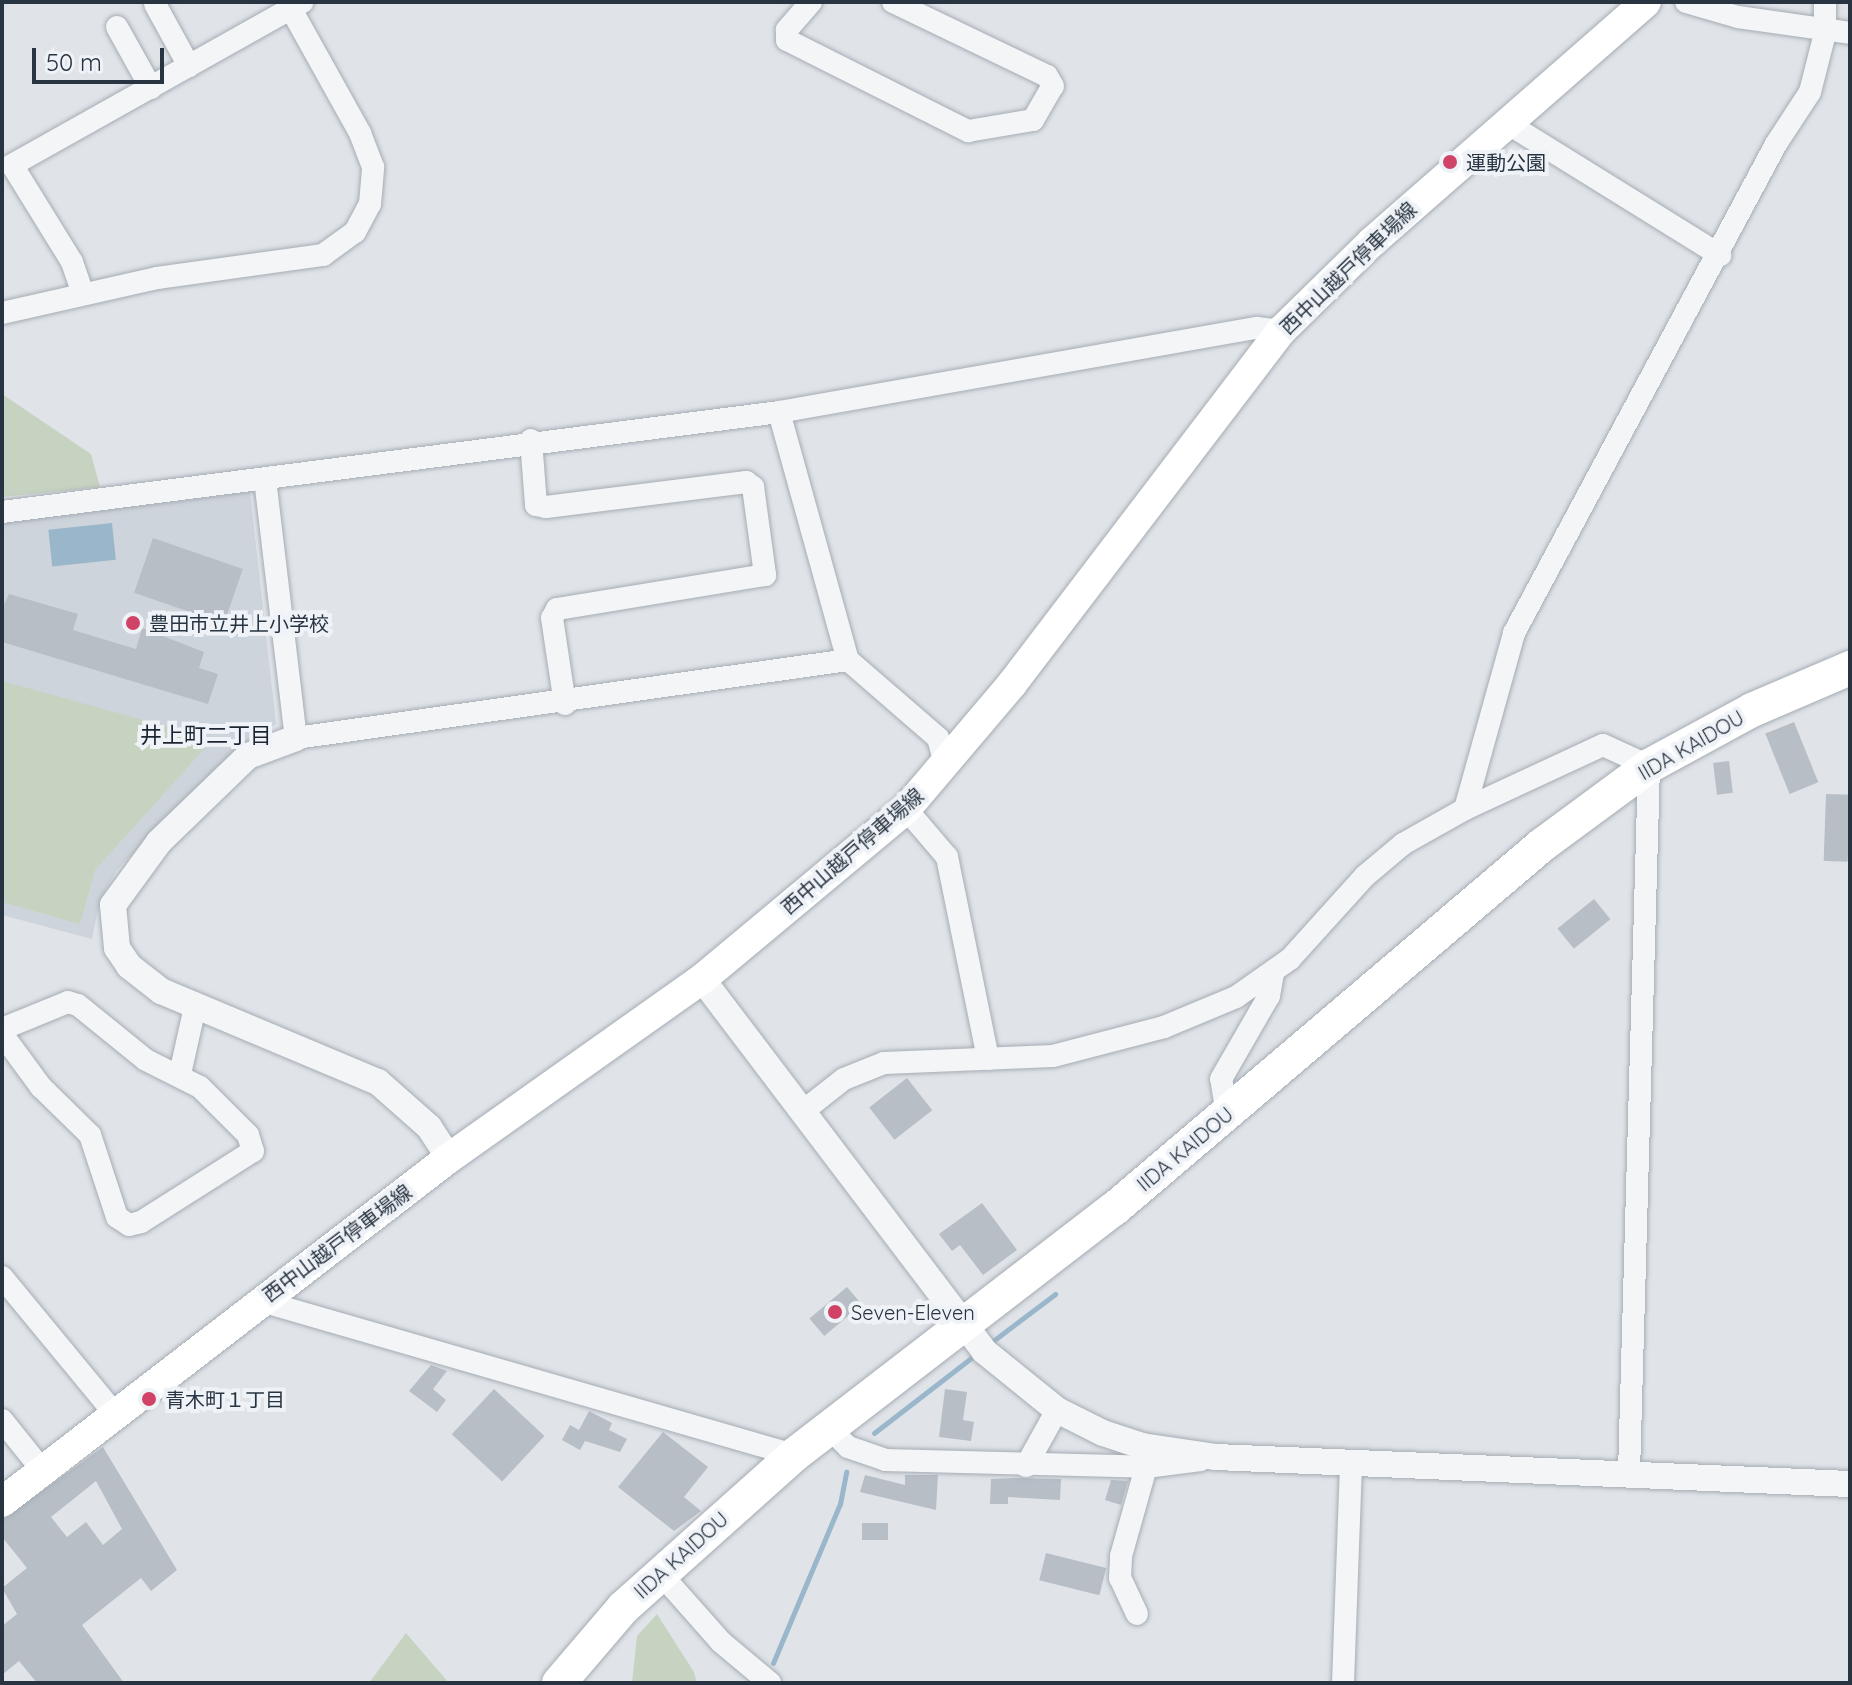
<!DOCTYPE html>
<meta charset="utf-8">
<style>
body{margin:0}
#map{position:relative;width:1852px;height:1685px;overflow:hidden;background:#e0e4e9;font-family:Quicksand,"Noto Sans JP",sans-serif}
div>[style]{position:absolute}
.built>*{inset:0;background:#ced4db}
.green>*{inset:0;background:#c7d3c1}
.water>*{inset:0;background:#9ab6ca;transform-origin:0 0}
.stream>*{height:5px;margin:-2.5px;padding:0 2.5px;transform-origin:2.5px;border-radius:2.5px;background:#9ab6ca}
.building>*{inset:0;background:#b7bec6;transform-origin:0 0}
.roads{filter:drop-shadow(0 0 2px #a5acb3) drop-shadow(0 0 2px #a5acb3)}
.minor>*{height:22px;margin:-11px;padding:0 11px;transform-origin:11px;border-radius:11px;background:#f3f5f7}
.tertiary>*{height:26px;margin:-13px;padding:0 13px;transform-origin:13px;border-radius:13px;background:#f3f5f7}
.secondary>*{height:30px;margin:-15px;padding:0 15px;transform-origin:15px;border-radius:15px;background:#fff}
.primary>*{height:34px;margin:-17px;padding:0 17px;transform-origin:17px;border-radius:17px;background:#fff}
.dots>*{width:22px;height:22px;translate:-50% -50%;box-sizing:border-box;border:4px solid #eff3f7;border-radius:50%}
span{translate:-50% -50%;white-space:nowrap;text-align:center;line-height:1.15;-webkit-text-stroke:8px #eff3f7;paint-order:stroke}
.poi-label{font-size:20px;color:#283441}
.left{translate:0 -50%;text-align:left}
.street-label{font-size:20px;color:#283441}
.neighbourhood-label{font-size:22px;color:#1a2531}
.frame{position:absolute;inset:0;border:4px solid #283441;pointer-events:none}
.scale{position:absolute;left:32px;top:48px;width:132px;height:36px;box-sizing:border-box;border:4px solid #283441;border-top:0;padding-left:10px;font-size:24px;line-height:28px;white-space:nowrap;color:#283441;-webkit-text-stroke:6px #eff3f7;paint-order:stroke}
</style>
<div id="map">
<div class="built">
<i style="clip-path:polygon(250px 492px,276px 724px,218px 766px,117px 870px,100px 900px,92px 939px,2px 915px,2px 522px)"></i>
</div>
<div class="green">
<i style="clip-path:polygon(2px 394px,91px 454px,100px 487px,2px 497px)"></i>
<i style="clip-path:polygon(2px 681px,198px 735px,206px 747px,95px 870px,80px 924px,2px 902px)"></i>
<i style="clip-path:polygon(657px 1614px,694px 1672px,697px 1683px,632px 1683px,637px 1636px)"></i>
<i style="clip-path:polygon(406px 1633px,449px 1683px,369px 1683px)"></i>
</div>
<div class="water">
<i style="left:112px;top:523px;width:37px;height:64px;rotate:84deg"></i>
</div>
<div class="stream">
<i style="left:989px;top:1344px;width:83px;rotate:-37.1deg"></i>
<i style="left:874px;top:1433px;width:128px;rotate:-37.7deg"></i>
<i style="left:773px;top:1663px;width:173px;rotate:-67.2deg"></i>
<i style="left:840px;top:1504px;width:33px;rotate:-79deg"></i>
</div>
<div class="building">
<i style="left:153px;top:538px;width:95px;height:58px;rotate:19deg"></i>
<i style="clip-path:polygon(9px 594px,78px 614px,73px 630px,136px 649px,142px 628px,204px 652px,199px 668px,218px 674px,208px 704px,2px 642px,2px 609px)"></i>
<i style="left:1794px;top:722px;width:65px;height:31px;rotate:68deg"></i>
<i style="left:1729px;top:761px;width:32px;height:16px;rotate:83deg"></i>
<i style="left:1826px;top:794px;width:24px;height:67px;rotate:2deg"></i>
<i style="left:1594px;top:899px;width:26px;height:47px;rotate:51deg"></i>
<i style="left:907px;top:1078px;width:41px;height:48px;rotate:52deg"></i>
<i style="clip-path:polygon(982px 1203px,1017px 1250px,983px 1275px,960px 1245px,952px 1251px,939px 1234px)"></i>
<i style="left:847px;top:1287px;width:23px;height:49px;rotate:50deg"></i>
<i style="clip-path:polygon(431px 1365px,447px 1371px,433px 1389px,446px 1400px,437px 1412px,409px 1391px)"></i>
<i style="left:494px;top:1389px;width:69px;height:62px;rotate:43deg"></i>
<i style="clip-path:polygon(945px 1389px,967px 1392px,963px 1420px,974px 1422px,971px 1441px,939px 1437px)"></i>
<i style="clip-path:polygon(589px 1411px,612px 1423px,609px 1430px,627px 1439px,620px 1452px,585px 1441px,580px 1450px,562px 1440px,570px 1425px,579px 1430px)"></i>
<i style="clip-path:polygon(663px 1432px,708px 1467px,684px 1497px,701px 1511px,674px 1531px,618px 1487px)"></i>
<i style="clip-path:polygon(evenodd,103px 1447px,177px 1570px,151px 1591px,141px 1578px,82px 1625px,124px 1683px,37px 1683px,19px 1661px,2px 1675px,2px 1626px,17px 1614px,2px 1588px,27px 1568px,2px 1537px,2px 1520px,103px 1447px,96px 1481px,122px 1529px,103px 1545px,86px 1522px,67px 1537px,51px 1517px,96px 1481px)"></i>
<i style="clip-path:polygon(865px 1475px,905px 1485px,905px 1475px,938px 1475px,936px 1510px,860px 1492px)"></i>
<i style="clip-path:polygon(1016px 1478px,1061px 1479px,1060px 1500px,1008px 1497px,1008px 1504px,990px 1504px,991px 1479px)"></i>
<i style="clip-path:polygon(1111px 1480px,1128px 1481px,1121px 1505px,1105px 1500px)"></i>
<i style="left:862px;top:1523px;width:26px;height:17px"></i>
<i style="left:1046px;top:1553px;width:62px;height:28px;rotate:14deg"></i>
</div>
<div class="roads">
<div class="minor">
<i style="left:811px;top:2px;width:37px;rotate:131deg"></i>
<i style="left:787px;top:30px;width:10px;rotate:90deg"></i>
<i style="left:787px;top:40px;width:203px;rotate:26.7deg"></i>
<i style="left:968px;top:131px;width:66px;rotate:-9.6deg"></i>
<i style="left:1033px;top:120px;width:39px;rotate:-60deg"></i>
<i style="left:1053px;top:86px;width:12px;rotate:-121deg"></i>
<i style="left:1047px;top:76px;width:171px;rotate:-154.3deg"></i>
<i style="left:1686px;top:2px;width:54px;rotate:16.1deg"></i>
<i style="left:1738px;top:17px;width:113px;rotate:8.1deg"></i>
<i style="left:155px;top:4px;width:71px;rotate:61.3deg"></i>
<i style="left:117px;top:27px;width:70px;rotate:60.9deg"></i>
<i style="left:1507px;top:123px;width:251px;rotate:31.8deg"></i>
<i style="left:83px;top:294px;width:34px;rotate:-109deg"></i>
<i style="left:72px;top:262px;width:114px;rotate:-121.7deg"></i>
<i style="left:12px;top:165px;width:333px;rotate:-29.3deg"></i>
<i style="left:2px;top:313px;width:159px;rotate:-12.7deg"></i>
<i style="left:157px;top:278px;width:168px;rotate:-7.9deg"></i>
<i style="left:323px;top:255px;width:39px;rotate:-36deg"></i>
<i style="left:355px;top:232px;width:32px;rotate:-62deg"></i>
<i style="left:370px;top:204px;width:37px;rotate:-85deg"></i>
<i style="left:373px;top:167px;width:36px;rotate:-111deg"></i>
<i style="left:360px;top:133px;width:150px;rotate:-119.1deg"></i>
<i style="left:779px;top:412px;width:257px;rotate:74.5deg"></i>
<i style="left:848px;top:660px;width:119px;rotate:40.9deg"></i>
<i style="left:938px;top:738px;width:30px;rotate:75deg"></i>
<i style="left:531px;top:440px;width:65px;rotate:85.6deg"></i>
<i style="left:536px;top:505px;width:10px;rotate:11deg"></i>
<i style="left:546px;top:507px;width:202px;rotate:-7.1deg"></i>
<i style="left:746px;top:482px;width:9px;rotate:36deg"></i>
<i style="left:753px;top:487px;width:89px;rotate:82.2deg"></i>
<i style="left:765px;top:575px;width:211px;rotate:170.7deg"></i>
<i style="left:557px;top:609px;width:10px;rotate:119deg"></i>
<i style="left:552px;top:618px;width:87px;rotate:81.4deg"></i>
<i style="left:265px;top:479px;width:261px;rotate:83.2deg"></i>
<i style="left:296px;top:738px;width:557px;rotate:-8.04deg"></i>
<i style="left:2px;top:512px;width:783px;rotate:-7.33deg"></i>
<i style="left:779px;top:412px;width:485px;rotate:-10deg"></i>
<i style="left:1257px;top:328px;width:24px;rotate:7deg"></i>
<i style="left:906px;top:809px;width:63px;rotate:49.5deg"></i>
<i style="left:947px;top:857px;width:206px;rotate:78.5deg"></i>
<i style="left:1465px;top:809px;width:183px;rotate:-74.4deg"></i>
<i style="left:1514px;top:633px;width:555px;rotate:-61.82deg"></i>
<i style="left:1776px;top:144px;width:62px;rotate:-56.8deg"></i>
<i style="left:1810px;top:92px;width:61px;rotate:-75.7deg"></i>
<i style="left:1825px;top:33px;width:31px;rotate:-90deg"></i>
<i style="left:2px;top:1029px;width:71px;rotate:-22.2deg"></i>
<i style="left:68px;top:1002px;width:10px;rotate:17deg"></i>
<i style="left:78px;top:1005px;width:87px;rotate:39deg"></i>
<i style="left:146px;top:1060px;width:60px;rotate:26.6deg"></i>
<i style="left:200px;top:1087px;width:68px;rotate:45deg"></i>
<i style="left:248px;top:1135px;width:17px;rotate:73deg"></i>
<i style="left:253px;top:1151px;width:133px;rotate:147.6deg"></i>
<i style="left:141px;top:1222px;width:12px;rotate:166deg"></i>
<i style="left:129px;top:1225px;width:14px;rotate:-146deg"></i>
<i style="left:117px;top:1217px;width:86px;rotate:-108.2deg"></i>
<i style="left:90px;top:1135px;width:69px;rotate:-135.6deg"></i>
<i style="left:41px;top:1087px;width:66px;rotate:-126.3deg"></i>
<i style="left:180px;top:1074px;width:69px;rotate:-77.4deg"></i>
<i style="left:802px;top:1112px;width:53px;rotate:-38.2deg"></i>
<i style="left:844px;top:1079px;width:43px;rotate:-21.8deg"></i>
<i style="left:884px;top:1063px;width:169px;rotate:-2.4deg"></i>
<i style="left:1053px;top:1056px;width:115px;rotate:-14.6deg"></i>
<i style="left:1164px;top:1027px;width:78px;rotate:-22.6deg"></i>
<i style="left:1236px;top:997px;width:66px;rotate:-35.1deg"></i>
<i style="left:1290px;top:959px;width:112px;rotate:-47.9deg"></i>
<i style="left:1365px;top:876px;width:50px;rotate:-40.1deg"></i>
<i style="left:1403px;top:844px;width:71px;rotate:-29.4deg"></i>
<i style="left:1465px;top:809px;width:152px;rotate:-24.9deg"></i>
<i style="left:1603px;top:745px;width:51px;rotate:24.5deg"></i>
<i style="left:1649px;top:766px;width:707px;rotate:91.62deg"></i>
<i style="left:1227px;top:1115px;width:36px;rotate:-99deg"></i>
<i style="left:1221px;top:1079px;width:96px;rotate:-60deg"></i>
<i style="left:1269px;top:996px;width:22px;rotate:-80deg"></i>
<i style="left:2px;top:1277px;width:176px;rotate:50.5deg"></i>
<i style="left:261px;top:1301px;width:555px;rotate:16.12deg"></i>
<i style="left:2px;top:1420px;width:64px;rotate:51.3deg"></i>
<i style="left:829px;top:1428px;width:27px;rotate:45deg"></i>
<i style="left:848px;top:1447px;width:39px;rotate:19deg"></i>
<i style="left:885px;top:1460px;width:261px;rotate:1.5deg"></i>
<i style="left:1146px;top:1467px;width:55px;rotate:-7.3deg"></i>
<i style="left:1026px;top:1466px;width:64px;rotate:-61deg"></i>
<i style="left:660px;top:1573px;width:92px;rotate:48.5deg"></i>
<i style="left:721px;top:1642px;width:64px;rotate:39.9deg"></i>
<i style="left:1137px;top:1614px;width:40px;rotate:-115deg"></i>
<i style="left:1120px;top:1578px;width:22px;rotate:-87deg"></i>
<i style="left:1121px;top:1556px;width:92px;rotate:-74.3deg"></i>
<i style="left:1343px;top:1683px;width:220px;rotate:-87.9deg"></i>
</div>
<div class="tertiary">
<i style="left:296px;top:738px;width:51px;rotate:159.4deg"></i>
<i style="left:248px;top:756px;width:124px;rotate:136deg"></i>
<i style="left:159px;top:842px;width:78px;rotate:126.1deg"></i>
<i style="left:113px;top:905px;width:43px;rotate:84.7deg"></i>
<i style="left:117px;top:948px;width:22px;rotate:56deg"></i>
<i style="left:129px;top:966px;width:41px;rotate:38deg"></i>
<i style="left:161px;top:991px;width:235px;rotate:22.8deg"></i>
<i style="left:378px;top:1082px;width:68px;rotate:41.4deg"></i>
<i style="left:429px;top:1127px;width:37px;rotate:57deg"></i>
<i style="left:702px;top:979px;width:467px;rotate:52.8deg"></i>
<i style="left:984px;top:1351px;width:94px;rotate:38.9deg"></i>
<i style="left:1057px;top:1410px;width:51px;rotate:26.6deg"></i>
<i style="left:1103px;top:1433px;width:41px;rotate:18.4deg"></i>
<i style="left:1142px;top:1446px;width:75px;rotate:8.5deg"></i>
<i style="left:1216px;top:1457px;width:635px;rotate:2.44deg"></i>
</div>
<div class="secondary">
<i style="left:2px;top:1502px;width:564px;rotate:-37.58deg"></i>
<i style="left:449px;top:1158px;width:310px;rotate:-35.3deg"></i>
<i style="left:702px;top:979px;width:266px;rotate:-39.8deg"></i>
<i style="left:906px;top:809px;width:164px;rotate:-49.7deg"></i>
<i style="left:1012px;top:684px;width:444px;rotate:-52.7deg"></i>
<i style="left:1281px;top:331px;width:127px;rotate:-44.4deg"></i>
<i style="left:1372px;top:242px;width:364px;rotate:-41.2deg"></i>
</div>
<div class="primary">
<i style="left:559px;top:1683px;width:99px;rotate:-49.5deg"></i>
<i style="left:623px;top:1608px;width:229px;rotate:-41.8deg"></i>
<i style="left:794px;top:1455px;width:404px;rotate:-37.6deg"></i>
<i style="left:1114px;top:1209px;width:562px;rotate:-40.38deg"></i>
<i style="left:1542px;top:845px;width:133px;rotate:-36.4deg"></i>
<i style="left:1649px;top:766px;width:117px;rotate:-28.5deg"></i>
<i style="left:1752px;top:710px;width:107px;rotate:-23.2deg"></i>
</div>
</div>
<div class="dots">
<i style="left:1450px;top:162px;background:#d04367"></i>
<i style="left:133px;top:623px;background:#d04367"></i>
<i style="left:835px;top:1312px;background:#d04367"></i>
<i style="left:149px;top:1399px;background:#d04367"></i>
</div>
<div class="poi-label">
<span class="left" style="left:1466px;top:162px">運動公園</span>
<span class="left" style="left:149px;top:623px">豊田市立井上小学校</span>
<span class="left" style="left:851px;top:1312px">Seven-Eleven</span>
<span class="left" style="left:165px;top:1399px">青木町１丁目</span>
</div>
<div class="street-label">
<span style="left:1348px;top:268px;rotate:-44deg">西中山越戸停車場線</span>
<span style="left:1691px;top:745px;rotate:-30deg">IIDA KAIDOU</span>
<span style="left:852px;top:851px;rotate:-41deg">西中山越戸停車場線</span>
<span style="left:1185px;top:1149px;rotate:-40deg">IIDA KAIDOU</span>
<span style="left:337px;top:1243px;rotate:-37deg">西中山越戸停車場線</span>
<span style="left:681px;top:1555px;rotate:-42deg">IIDA KAIDOU</span>
</div>
<div class="neighbourhood-label">
<span style="left:206px;top:736px">井上町二丁目</span>
</div>
<div class="frame"></div>
<div class="scale">50 m</div>
</div>
